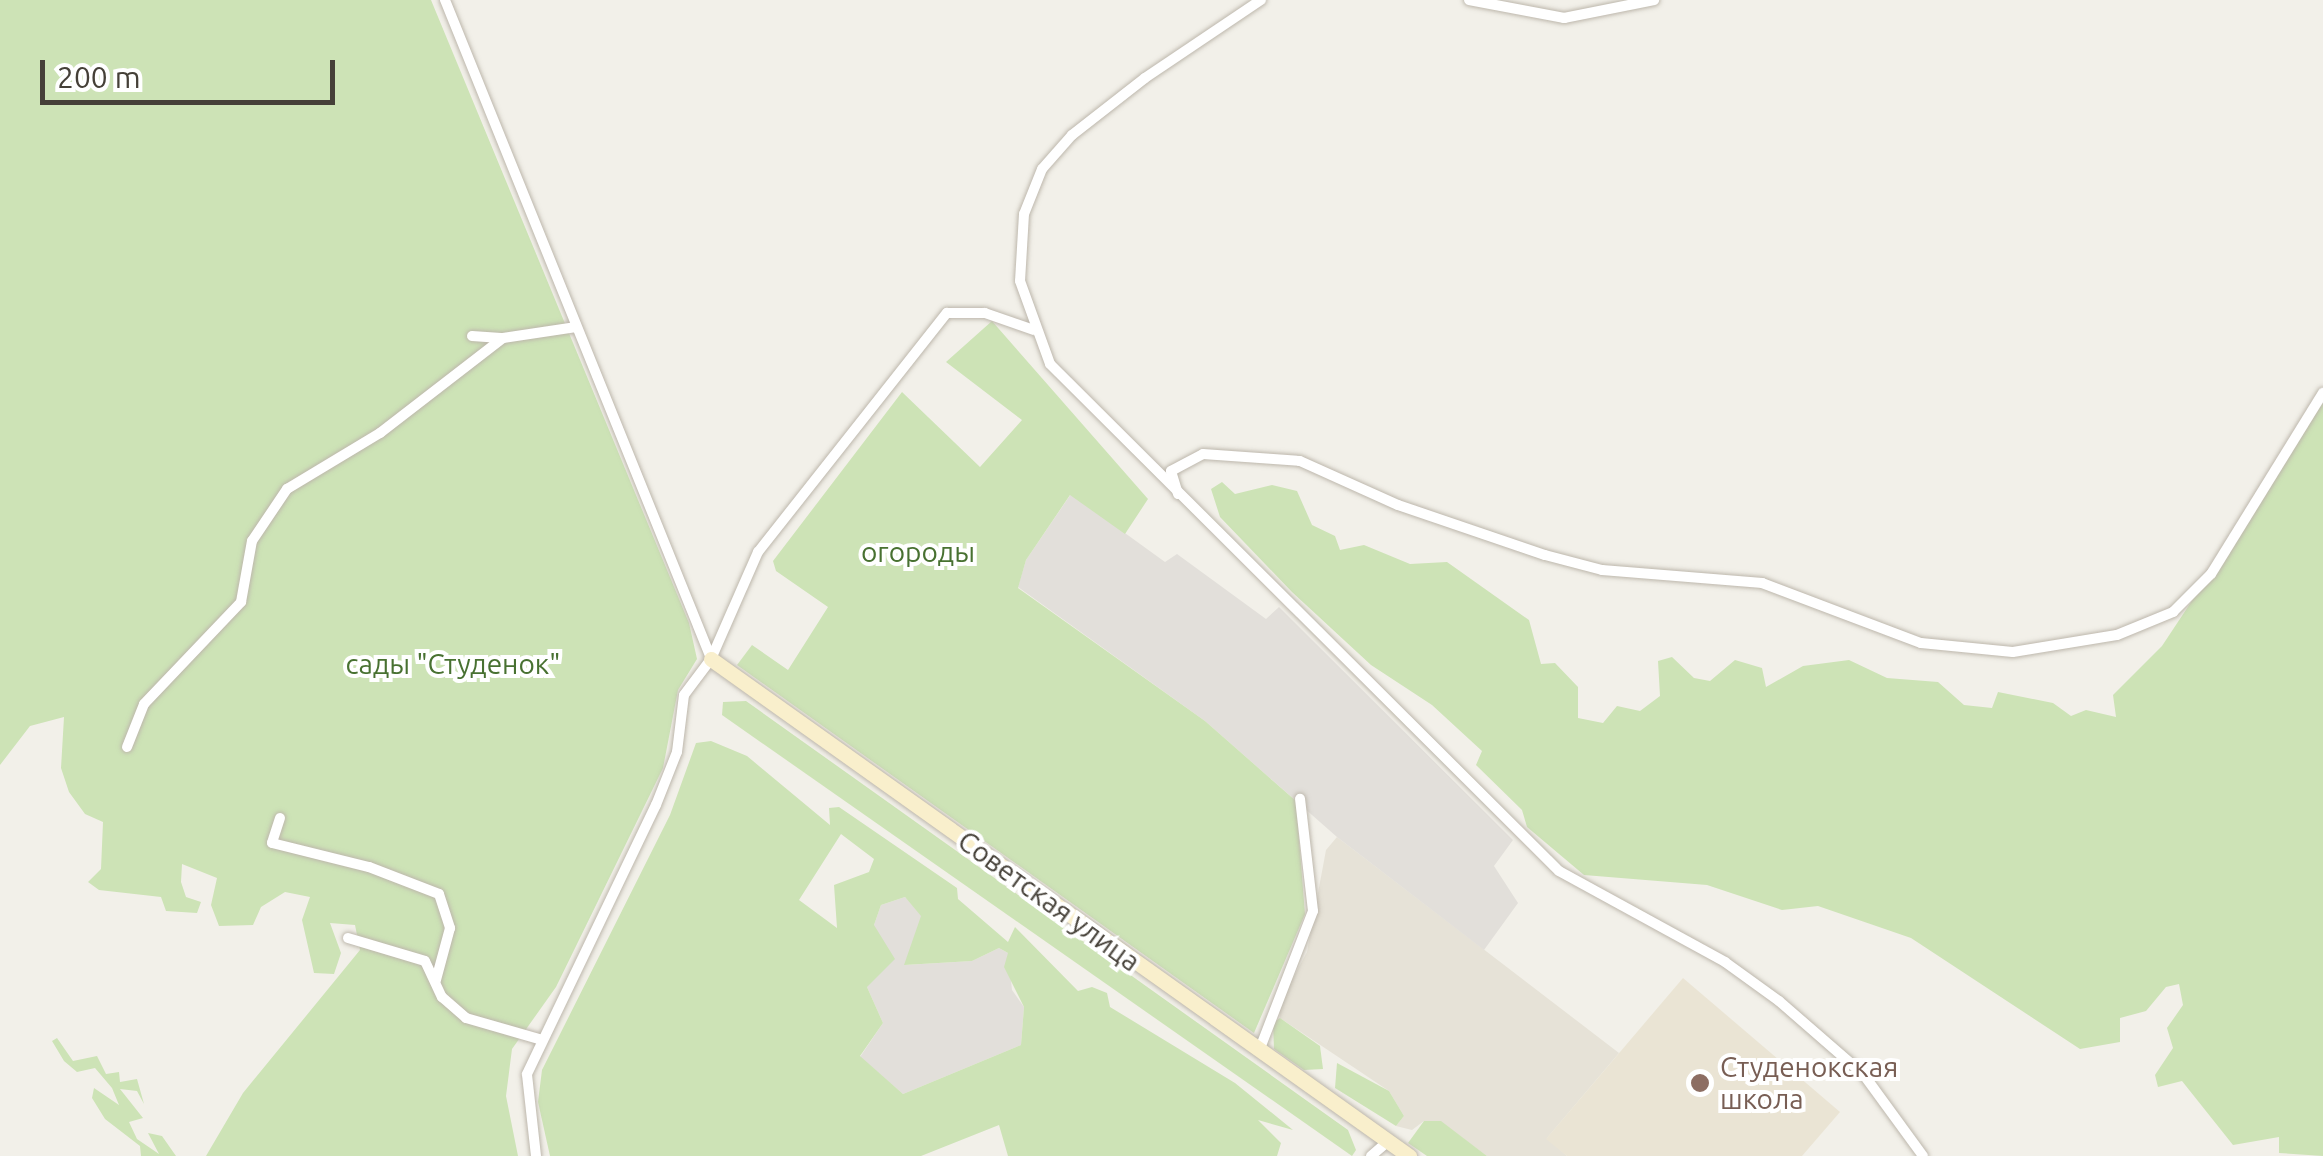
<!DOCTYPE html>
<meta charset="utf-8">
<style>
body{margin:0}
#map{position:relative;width:2323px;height:1156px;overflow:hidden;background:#f2f0e9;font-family:Ubuntu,sans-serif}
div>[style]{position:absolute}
.residential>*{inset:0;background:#e6e2d7}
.industrial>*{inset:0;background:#e2dfda}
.education>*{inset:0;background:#eae4d4}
.green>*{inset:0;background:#cde3b6}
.roads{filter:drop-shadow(0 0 2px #bdb7ac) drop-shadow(0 0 2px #bdb7ac)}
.street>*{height:10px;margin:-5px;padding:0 5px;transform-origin:5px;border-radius:5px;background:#fff}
.secondary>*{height:15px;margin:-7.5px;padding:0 7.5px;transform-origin:7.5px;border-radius:7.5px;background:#f9efcc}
.dots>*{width:28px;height:28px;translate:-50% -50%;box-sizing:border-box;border:5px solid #fff;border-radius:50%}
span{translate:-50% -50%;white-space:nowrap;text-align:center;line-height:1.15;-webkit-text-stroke:8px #fff;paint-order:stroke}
.park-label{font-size:28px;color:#487131}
.street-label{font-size:28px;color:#454038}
.education-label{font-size:28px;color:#785e54}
.left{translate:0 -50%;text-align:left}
.scale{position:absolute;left:40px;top:60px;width:295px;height:45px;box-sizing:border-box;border:5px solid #454038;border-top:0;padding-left:12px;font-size:30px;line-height:35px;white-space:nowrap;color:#454038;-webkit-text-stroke:8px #fff;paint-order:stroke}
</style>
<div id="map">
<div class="residential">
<i style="clip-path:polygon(1337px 837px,1619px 1053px,1547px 1138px,1567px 1156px,1487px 1156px,1441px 1122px,1424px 1121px,1412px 1130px,1396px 1126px,1404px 1116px,1389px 1091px,1280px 1018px,1279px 1004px,1307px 952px,1326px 850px)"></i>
</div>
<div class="industrial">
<i style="clip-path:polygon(1071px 494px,1165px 562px,1177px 554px,1266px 619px,1279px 607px,1513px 840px,1494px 866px,1518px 903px,1484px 950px,1337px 837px,1205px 721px,1018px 587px,1026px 560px)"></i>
<i style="clip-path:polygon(905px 897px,922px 916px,905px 965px,972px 961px,999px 948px,1008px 953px,1012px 990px,1024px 1007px,1021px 1045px,903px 1094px,860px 1057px,883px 1023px,867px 987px,874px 925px,881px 905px)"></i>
</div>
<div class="education">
<i style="clip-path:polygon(1683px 978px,1840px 1112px,1802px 1156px,1567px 1156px,1546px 1139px)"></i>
</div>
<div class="green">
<i style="clip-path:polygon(0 0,431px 0,689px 623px,697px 659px,678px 690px,663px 768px,556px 987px,512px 1049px,506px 1096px,518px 1156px,206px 1156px,243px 1093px,360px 950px,355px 925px,330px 923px,341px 953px,334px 974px,314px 973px,302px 920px,310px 897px,285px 892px,261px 907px,253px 925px,219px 926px,211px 905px,217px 878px,182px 864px,181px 882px,186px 897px,201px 902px,197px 913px,166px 911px,161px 897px,99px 890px,88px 882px,101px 869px,103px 822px,85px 814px,69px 792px,61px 768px,64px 717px,30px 726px,0 765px)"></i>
<i style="clip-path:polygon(992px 321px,1148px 499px,1125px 534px,1070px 495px,1026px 560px,1018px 588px,1205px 721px,1296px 801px,1305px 914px,1254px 1033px,737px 665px,752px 645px,788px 670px,828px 607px,776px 571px,773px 561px,902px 392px,980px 467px,1022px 420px,946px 362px)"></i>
<i style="clip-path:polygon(2323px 403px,2323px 1156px,2279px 1153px,2279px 1137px,2233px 1145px,2182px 1081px,2158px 1087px,2155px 1075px,2173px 1048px,2167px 1028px,2183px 1005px,2179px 984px,2166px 987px,2146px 1011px,2120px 1018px,2120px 1042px,2080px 1049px,1911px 938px,1818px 906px,1782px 910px,1707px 885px,1584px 875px,1527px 827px,1522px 810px,1476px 765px,1482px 751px,1432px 705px,1371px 665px,1292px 592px,1220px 517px,1211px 489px,1222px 482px,1235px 494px,1272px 485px,1297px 491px,1312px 525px,1335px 536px,1340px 550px,1364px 545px,1410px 564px,1447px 562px,1529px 620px,1541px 664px,1555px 663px,1578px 687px,1578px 718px,1603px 723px,1617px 706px,1640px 711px,1660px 696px,1658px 661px,1672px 657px,1694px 678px,1710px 681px,1735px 660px,1762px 668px,1766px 687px,1803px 666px,1849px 660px,1887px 678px,1938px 682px,1964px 705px,1992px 708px,1998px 692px,2053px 703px,2071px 716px,2086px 710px,2116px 717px,2113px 695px,2162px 646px)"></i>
<i style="clip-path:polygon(746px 701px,1348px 1130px,1356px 1150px,1352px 1156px,722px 715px,723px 702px)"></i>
<i style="clip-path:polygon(evenodd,711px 741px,747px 756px,830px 825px,829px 808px,839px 807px,957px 888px,958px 899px,1008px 942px,1015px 927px,1078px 991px,1092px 987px,1107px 993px,1110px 1007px,1235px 1083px,1293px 1130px,1258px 1120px,1281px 1143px,1277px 1156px,1008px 1156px,999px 1125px,921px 1156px,550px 1156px,538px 1102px,542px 1070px,670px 815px,696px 743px,711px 741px,841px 834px,874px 859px,869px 872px,834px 885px,837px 928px,799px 900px,841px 834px,711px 741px,905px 897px,921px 916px,904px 965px,972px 961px,999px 948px,1008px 953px,1004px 967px,1024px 1007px,1021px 1045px,903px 1094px,860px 1056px,883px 1023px,867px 987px,895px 959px,874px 925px,881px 905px,905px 897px)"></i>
<i style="clip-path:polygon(1280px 1018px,1320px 1046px,1323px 1069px,1304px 1070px,1274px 1049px,1273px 1023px)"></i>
<i style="clip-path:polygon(57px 1038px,73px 1061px,97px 1056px,106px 1074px,119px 1072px,120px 1082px,137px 1079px,144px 1104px,137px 1091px,120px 1089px,143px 1118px,129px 1122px,137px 1139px,159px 1154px,148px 1133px,162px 1136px,176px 1156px,141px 1156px,140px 1146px,105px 1119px,92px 1098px,94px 1088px,119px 1105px,112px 1088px,95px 1068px,77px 1072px,64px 1061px,52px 1041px)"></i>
<i style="clip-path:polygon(1337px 1063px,1389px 1091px,1404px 1116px,1396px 1126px,1335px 1088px)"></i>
<i style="clip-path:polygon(1424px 1121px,1441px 1121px,1487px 1156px,1427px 1156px,1408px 1143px)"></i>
</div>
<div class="roads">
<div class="street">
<i style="left:445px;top:0;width:710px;rotate:67.99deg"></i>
<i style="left:1261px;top:0;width:140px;rotate:146.1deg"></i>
<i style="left:1145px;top:78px;width:93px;rotate:142deg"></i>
<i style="left:1072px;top:135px;width:45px;rotate:131.4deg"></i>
<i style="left:1042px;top:169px;width:48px;rotate:111.8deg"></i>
<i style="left:1024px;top:214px;width:67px;rotate:93.4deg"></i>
<i style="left:1020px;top:281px;width:88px;rotate:70.1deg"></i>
<i style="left:1050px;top:364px;width:718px;rotate:44.89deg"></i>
<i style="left:1559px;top:871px;width:189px;rotate:28.7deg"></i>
<i style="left:1725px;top:962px;width:67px;rotate:35.8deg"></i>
<i style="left:1779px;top:1001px;width:113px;rotate:41deg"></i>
<i style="left:1864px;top:1075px;width:100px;rotate:53.9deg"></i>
<i style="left:1469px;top:0;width:97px;rotate:10.7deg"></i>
<i style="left:1564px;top:18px;width:92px;rotate:-11.3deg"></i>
<i style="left:472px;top:336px;width:29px;rotate:4deg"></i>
<i style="left:1178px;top:494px;width:24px;rotate:-107deg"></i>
<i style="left:1171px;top:471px;width:36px;rotate:-28deg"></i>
<i style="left:1203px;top:454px;width:97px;rotate:4.1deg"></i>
<i style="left:1300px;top:461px;width:107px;rotate:24.2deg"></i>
<i style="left:1398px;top:505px;width:155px;rotate:18.8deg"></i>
<i style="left:1545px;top:555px;width:59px;rotate:14.7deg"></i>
<i style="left:1602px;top:570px;width:161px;rotate:4.6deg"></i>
<i style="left:1762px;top:583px;width:170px;rotate:20.7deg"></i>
<i style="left:1921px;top:643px;width:92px;rotate:5.6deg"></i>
<i style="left:2013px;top:652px;width:105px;rotate:-9.3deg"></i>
<i style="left:2117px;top:635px;width:61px;rotate:-22.3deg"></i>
<i style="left:2173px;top:612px;width:54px;rotate:-45deg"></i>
<i style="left:2211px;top:574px;width:213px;rotate:-58.3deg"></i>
<i style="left:127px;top:747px;width:46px;rotate:-68.4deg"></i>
<i style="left:144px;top:704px;width:141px;rotate:-46.4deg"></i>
<i style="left:241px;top:602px;width:62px;rotate:-79.8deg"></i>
<i style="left:252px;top:541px;width:63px;rotate:-56.1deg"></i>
<i style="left:287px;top:489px;width:109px;rotate:-31.1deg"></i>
<i style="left:380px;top:433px;width:155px;rotate:-37.7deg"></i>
<i style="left:503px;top:338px;width:74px;rotate:-8.6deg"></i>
<i style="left:280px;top:818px;width:26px;rotate:108deg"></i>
<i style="left:272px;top:843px;width:100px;rotate:13.9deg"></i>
<i style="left:369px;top:867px;width:75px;rotate:21.1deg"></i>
<i style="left:439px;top:894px;width:36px;rotate:72deg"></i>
<i style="left:450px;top:928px;width:54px;rotate:105.1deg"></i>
<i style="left:348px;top:938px;width:80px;rotate:16.6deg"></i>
<i style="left:425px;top:961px;width:40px;rotate:65deg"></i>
<i style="left:442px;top:997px;width:32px;rotate:41deg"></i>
<i style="left:466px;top:1018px;width:79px;rotate:16.1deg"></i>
<i style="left:1259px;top:1051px;width:150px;rotate:-68.9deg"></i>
<i style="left:1313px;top:911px;width:113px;rotate:-96.6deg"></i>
<i style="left:536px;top:1156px;width:82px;rotate:-96.3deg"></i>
<i style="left:527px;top:1074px;width:298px;rotate:-64.4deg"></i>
<i style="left:656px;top:805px;width:57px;rotate:-68.4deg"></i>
<i style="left:677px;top:752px;width:57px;rotate:-83deg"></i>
<i style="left:684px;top:695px;width:45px;rotate:-53.1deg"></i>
<i style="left:711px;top:659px;width:117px;rotate:-66.3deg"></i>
<i style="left:758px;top:552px;width:305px;rotate:-51.7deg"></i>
<i style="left:947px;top:313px;width:38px"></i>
<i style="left:985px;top:313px;width:52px;rotate:19.1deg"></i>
<i style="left:1371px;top:1156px;width:23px;rotate:-41deg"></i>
</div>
<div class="secondary">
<i style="left:711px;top:659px;width:857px;rotate:35.45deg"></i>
</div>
</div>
<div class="dots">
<i style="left:1700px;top:1083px;background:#8d6e63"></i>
</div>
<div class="park-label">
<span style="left:918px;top:552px">огороды</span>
<span style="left:453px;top:664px">сады "Студенок"</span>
</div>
<div class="street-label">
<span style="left:1049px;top:901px;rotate:36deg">Советская улица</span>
</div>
<div class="education-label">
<span class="left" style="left:1720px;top:1083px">Студенокская<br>школа</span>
</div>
<div class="scale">200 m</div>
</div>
